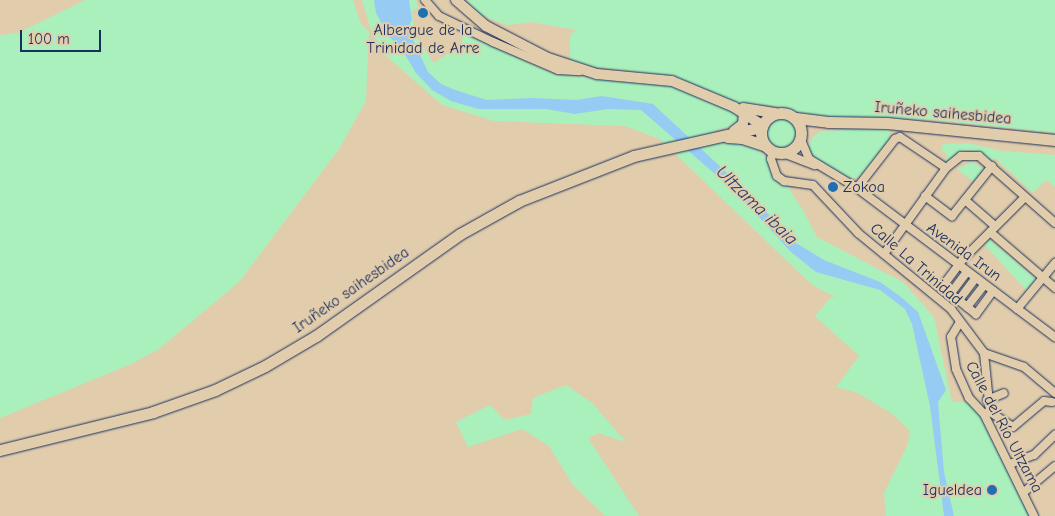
<!DOCTYPE html>
<meta charset="utf-8">
<style>
body{margin:0}
#map{position:relative;width:1055px;height:516px;overflow:hidden;background:#e1cdac;font-family:"Comic Neue",sans-serif}
div>[style]{position:absolute}
.green>*{inset:0;background:#aaf0bc}
.round{border-radius:50%}
.water>*{inset:0;background:#96cbf4}
.roads{filter:drop-shadow(0 0 1px #1b2f5e) drop-shadow(0 0 1px #1b2f5e)}
.minor>*{height:8px;margin:-4px;padding:0 4px;transform-origin:4px;border-radius:4px;background:#e1cdac}
.major>*{height:10px;margin:-5px;padding:0 5px;transform-origin:5px;border-radius:5px;background:#e1cdac}
.highway>*{height:11px;margin:-5.5px;padding:0 5.5px;transform-origin:5.5px;border-radius:5.5px;background:#e1cdac}
.highway>.ring{margin:-5.5px;padding:0;box-sizing:content-box;background:none;border:11px solid #e1cdac;border-radius:50%}
.dots>*{width:14px;height:14px;translate:-50% -50%;box-sizing:border-box;border:2px solid #e1cdac;border-radius:50%}
span{translate:-50% -50%;white-space:nowrap;text-align:center;line-height:1.15;-webkit-text-stroke:4px #e1cdac;paint-order:stroke}
.poi-label{font-size:16px;color:#1b2f5e}
.left{translate:0 -50%;text-align:left}
.right{translate:-100% -50%;text-align:right}
.street-label{font-size:16px;color:#1b2f5e}
.water-label{font-size:18px;color:#273f6d;font-style:italic}
.scale{position:absolute;left:20px;top:30px;width:81px;height:22px;box-sizing:border-box;border:2px solid #1b2f5e;border-top:0;padding-left:6px;font-size:15px;line-height:18px;white-space:nowrap;color:#1b2f5e;-webkit-text-stroke:4px #e1cdac;paint-order:stroke}
</style>
<div id="map">
<div class="green">
<i style="clip-path:polygon(85px 0,353px 0,361px 24px,369px 31px,366px 101px,339px 149px,239px 282px,159px 349px,131px 364px,0 418px,0 35px,18px 33px)"></i>
<i style="clip-path:polygon(362px 0,416px 0,418px 8px,412px 11px,415px 35px,434px 63px,462px 44px,462px 36px,468px 36px,556px 75px,665px 82px,740px 113px,738px 123px,715px 131px,716px 142px,742px 141px,755px 145px,768px 160px,773px 176px,788px 187px,804px 212px,817px 237px,903px 282px,934px 317px,952px 402px,967px 402px,979px 411px,1030px 516px,886px 516px,884px 493px,907px 446px,910px 431px,891px 413px,858px 393px,836px 387px,859px 356px,815px 316px,831px 297px,837px 298px,812px 285px,660px 139px,625px 126px,494px 121px,442px 105px,384px 54px,371px 30px)"></i>
<i style="clip-path:polygon(467px 0,1055px 0,1055px 133px,926px 119px,817px 117px,776px 106px,735px 103px,670px 76px,570px 64px,570px 35px,576px 30px,531px 22px,507px 25px,478px 14px)"></i>
<i class="round" style="left:766px;top:118px;width:30px;height:30px"></i>
<i style="clip-path:polygon(891px 128px,889px 142px,863px 175px,851px 179px,821px 163px,810px 154px,808px 147px,813px 137px,821px 131px)"></i>
<i style="clip-path:polygon(968px 143px,1002px 151px,1055px 155px,1055px 187px,1046px 180px,1033px 193px,995px 158px,992px 161px,976px 152px,966px 150px,948px 162px,944px 160px,948px 155px,941px 150px,943px 144px)"></i>
<i style="clip-path:polygon(972px 162px,986px 170px,983px 174px,980px 172px,975px 183px,957px 169px)"></i>
<i style="clip-path:polygon(988px 238px,1037px 280px,1026px 290px,983px 243px)"></i>
<i style="clip-path:polygon(566px 385px,592px 403px,626px 442px,598px 433px,588px 438px,639px 516px,605px 516px,573px 485px,549px 446px,522px 429px,468px 447px,456px 422px,490px 405px,505px 420px,531px 414px,533px 398px)"></i>
</div>
<div class="water">
<i style="clip-path:polygon(374px 0,409px 0,412px 19px,408px 29px,428px 72px,441px 84px,455px 90px,487px 100px,533px 98px,576px 100px,602px 96px,653px 104px,740px 185px,796px 243px,824px 260px,880px 282px,901px 297px,918px 312px,946px 390px,938px 402px,944px 472px,954px 516px,944px 516px,930px 406px,912px 324px,905px 309px,880px 290px,816px 272px,791px 252px,737px 193px,641px 110px,608px 109px,575px 114px,546px 109px,478px 109px,451px 101px,432px 90px,416px 73px,400px 46px,389px 37px,376px 13px)"></i>
</div>
<div class="roads">
<div class="minor">
<i style="left:425px;top:0;width:21px;rotate:49deg"></i>
<i style="left:439px;top:16px;width:60px;rotate:25.7deg"></i>
<i style="left:493px;top:42px;width:71px;rotate:23.3deg"></i>
<i style="left:558px;top:70px;width:22px;rotate:3deg"></i>
<i style="left:801px;top:140px;width:21px;rotate:67deg"></i>
<i style="left:809px;top:159px;width:56px;rotate:31.1deg"></i>
<i style="left:857px;top:188px;width:248px;rotate:37deg"></i>
<i style="left:773px;top:151px;width:8px;rotate:104deg"></i>
<i style="left:771px;top:159px;width:18px;rotate:71deg"></i>
<i style="left:777px;top:176px;width:9px;rotate:36deg"></i>
<i style="left:784px;top:181px;width:29px;rotate:8deg"></i>
<i style="left:813px;top:185px;width:66px;rotate:46.8deg"></i>
<i style="left:858px;top:233px;width:120px;rotate:39.3deg"></i>
<i style="left:951px;top:309px;width:55px;rotate:53.1deg"></i>
<i style="left:984px;top:353px;width:42px;rotate:19.3deg"></i>
<i style="left:1024px;top:367px;width:40px;rotate:40deg"></i>
<i style="left:783px;top:153px;width:34px;rotate:21deg"></i>
<i style="left:857px;top:188px;width:62px;rotate:-52.2deg"></i>
<i style="left:895px;top:139px;width:5px;rotate:-22deg"></i>
<i style="left:900px;top:137px;width:55px;rotate:34deg"></i>
<i style="left:925px;top:196px;width:34px;rotate:37deg"></i>
<i style="left:952px;top:216px;width:64px;rotate:-51.3deg"></i>
<i style="left:965px;top:200px;width:40px;rotate:41deg"></i>
<i style="left:990px;top:232px;width:86px;rotate:40.7deg"></i>
<i style="left:884px;top:254px;width:106px;rotate:-54.2deg"></i>
<i style="left:946px;top:168px;width:19px;rotate:-39deg"></i>
<i style="left:961px;top:156px;width:18px"></i>
<i style="left:979px;top:156px;width:101px;rotate:41.4deg"></i>
<i style="left:993px;top:291px;width:29px;rotate:126deg"></i>
<i style="left:976px;top:314px;width:43px;rotate:-141.5deg"></i>
<i style="left:942px;top:287px;width:34px;rotate:-53deg"></i>
<i style="left:962px;top:260px;width:89px;rotate:-45deg"></i>
<i style="left:951px;top:293px;width:26px;rotate:-53deg"></i>
<i style="left:959px;top:300px;width:26px;rotate:-53deg"></i>
<i style="left:967px;top:307px;width:28px;rotate:-52deg"></i>
<i style="left:1017px;top:309px;width:60px;rotate:-50.4deg"></i>
<i style="left:960px;top:322px;width:17px;rotate:121deg"></i>
<i style="left:951px;top:337px;width:32px;rotate:81deg"></i>
<i style="left:956px;top:369px;width:32px;rotate:66deg"></i>
<i style="left:969px;top:398px;width:22px;rotate:47deg"></i>
<i style="left:984px;top:414px;width:114px;rotate:63.9deg"></i>
<i style="left:984px;top:353px;width:59px;rotate:84.2deg"></i>
<i style="left:990px;top:412px;width:3px;rotate:162deg"></i>
<i style="left:987px;top:400px;width:18px;rotate:-22deg"></i>
<i style="left:990px;top:412px;width:27px;rotate:33deg"></i>
<i style="left:1013px;top:427px;width:40px;rotate:-40deg"></i>
<i style="left:1044px;top:401px;width:8px;rotate:7deg"></i>
<i style="left:1010px;top:464px;width:26px;rotate:-21deg"></i>
<i style="left:1034px;top:455px;width:29px;rotate:-44deg"></i>
<i style="left:1024px;top:492px;width:40px;rotate:-40deg"></i>
</div>
<div class="major">
<i style="left:456px;top:0;width:40px;rotate:41deg"></i>
<i style="left:486px;top:26px;width:70px;rotate:27.3deg"></i>
<i style="left:548px;top:58px;width:52px;rotate:18.1deg"></i>
<i style="left:597px;top:74px;width:75px;rotate:5.3deg"></i>
<i style="left:672px;top:81px;width:67px;rotate:22.8deg"></i>
<i style="left:734px;top:107px;width:33px;rotate:33deg"></i>
<i style="left:743px;top:108px;width:32px;rotate:9deg"></i>
<i style="left:734px;top:131px;width:11px;rotate:-38deg"></i>
<i style="left:743px;top:124px;width:12px;rotate:-85deg"></i>
</div>
<div class="highway">
<i class="ring" style="left:761px;top:113px;width:29px;height:29px"></i>
<i style="left:796px;top:118px;width:32px;rotate:7deg"></i>
<i style="left:828px;top:122px;width:59px;rotate:1deg"></i>
<i style="left:887px;top:123px;width:169px;rotate:5.8deg"></i>
<i style="left:727px;top:137px;width:15px;rotate:4deg"></i>
<i style="left:742px;top:138px;width:25px;rotate:18deg"></i>
<i style="left:0;top:450px;width:158px;rotate:-13.9deg"></i>
<i style="left:153px;top:412px;width:66px;rotate:-19.5deg"></i>
<i style="left:215px;top:390px;width:55px;rotate:-25.6deg"></i>
<i style="left:265px;top:366px;width:59px;rotate:-30.5deg"></i>
<i style="left:316px;top:336px;width:176px;rotate:-35.3deg"></i>
<i style="left:460px;top:234px;width:68px;rotate:-29.2deg"></i>
<i style="left:519px;top:201px;width:123px;rotate:-21.4deg"></i>
<i style="left:634px;top:156px;width:131px;rotate:-12.8deg"></i>
</div>
</div>
<div class="dots">
<i style="left:423px;top:13px;background:#1f6fb2"></i>
<i style="left:833px;top:187px;background:#1f6fb2"></i>
<i style="left:992px;top:490px;background:#1f6fb2"></i>
</div>
<div class="poi-label">
<span style="left:423px;top:39px">Albergue de la<br>Trinidad de Arre</span>
<span class="left" style="left:843px;top:187px">Zokoa</span>
<span class="right" style="left:982px;top:490px">Igueldea</span>
</div>
<div class="street-label">
<span style="left:943px;top:113px;rotate:5deg">Iruñeko saihesbidea</span>
<span style="left:964px;top:252px;rotate:36deg">Avenida Irun</span>
<span style="left:916px;top:264px;rotate:41deg">Calle La Trinidad</span>
<span style="left:351px;top:290px;rotate:-35deg">Iruñeko saihesbidea</span>
<span style="left:1004px;top:427px;rotate:62deg">Calle del Río Ultzama</span>
</div>
<div class="water-label">
<span style="left:756px;top:206px;rotate:44deg">Ultzama ibaia</span>
</div>
<div class="scale">100 m</div>
</div>
